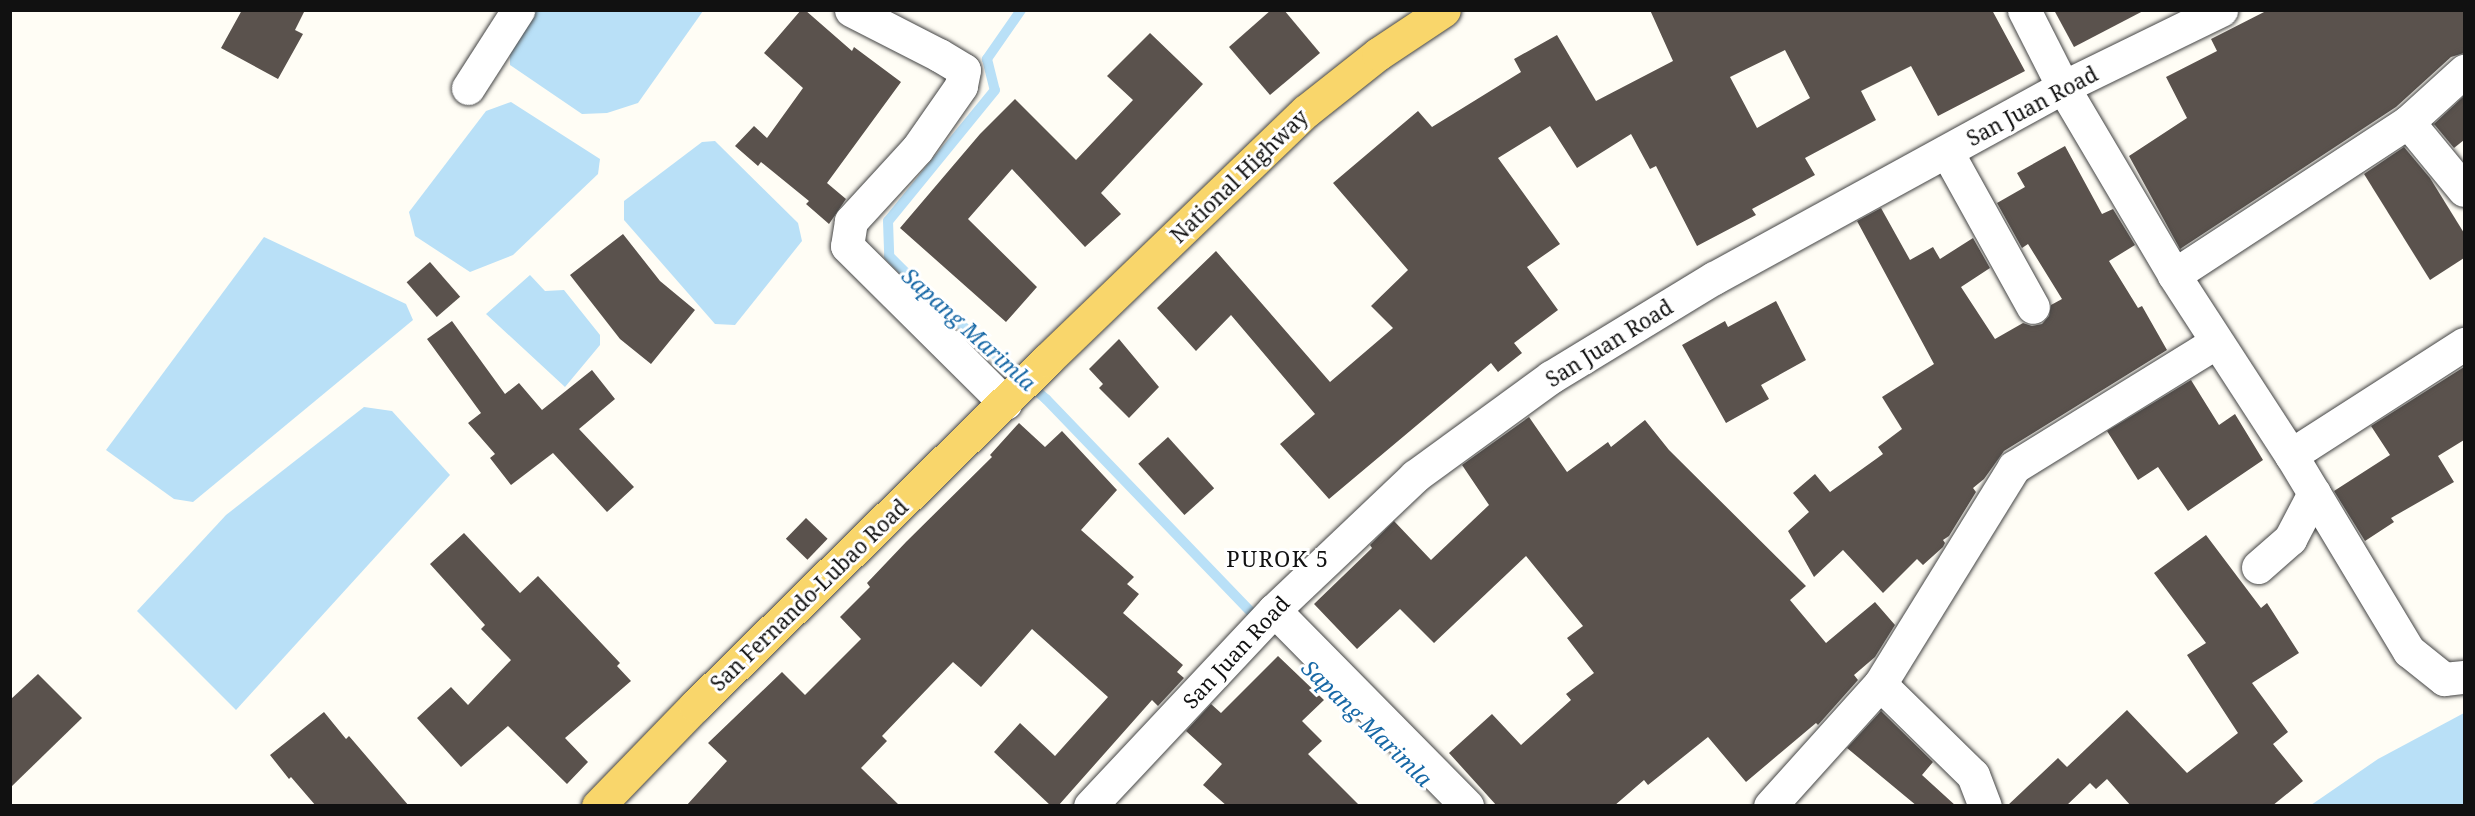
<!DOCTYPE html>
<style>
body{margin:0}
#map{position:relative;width:2475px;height:816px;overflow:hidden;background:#fffdf5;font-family:"Noto Serif",serif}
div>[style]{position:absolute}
.water>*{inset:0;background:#b9e0f7}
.stream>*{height:10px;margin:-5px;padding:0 5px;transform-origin:5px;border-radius:5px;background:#b9e0f7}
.building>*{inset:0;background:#5a524d;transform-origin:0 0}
.roads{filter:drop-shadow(0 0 2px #444) drop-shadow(0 0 2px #444)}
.minor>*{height:33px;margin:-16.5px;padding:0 16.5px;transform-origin:16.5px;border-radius:16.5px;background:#fff}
.major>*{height:33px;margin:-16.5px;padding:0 16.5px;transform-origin:16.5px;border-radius:16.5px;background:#f9d66b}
span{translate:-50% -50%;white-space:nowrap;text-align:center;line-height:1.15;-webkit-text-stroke:6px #fff;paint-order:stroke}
.street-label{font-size:21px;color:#111}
.water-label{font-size:22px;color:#1768a6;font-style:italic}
.neighbourhood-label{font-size:22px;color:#111;letter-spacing:1.5px}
.frame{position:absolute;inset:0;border:12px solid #111;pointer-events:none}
</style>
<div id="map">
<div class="water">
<i style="clip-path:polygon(534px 11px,703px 11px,638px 103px,607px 113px,582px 114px,510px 65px,510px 50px)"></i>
<i style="clip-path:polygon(511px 102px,600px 159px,598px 174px,513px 255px,470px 272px,415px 236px,409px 212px,486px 111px)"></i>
<i style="clip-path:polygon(715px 141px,798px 223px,802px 241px,735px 325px,715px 324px,624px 220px,624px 201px,702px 142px)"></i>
<i style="clip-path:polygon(264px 237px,406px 304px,413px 320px,193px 502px,174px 499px,106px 450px)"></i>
<i style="clip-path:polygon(530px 275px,545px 291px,564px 290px,600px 335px,600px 345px,565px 387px,486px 314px)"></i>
<i style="clip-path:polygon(364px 407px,392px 411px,450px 475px,236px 710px,137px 611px,226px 515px)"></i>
<i style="clip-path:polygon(2464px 713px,2464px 805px,2311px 805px,2378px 759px)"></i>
</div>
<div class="stream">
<i style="left:1021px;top:10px;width:60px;rotate:124.8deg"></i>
<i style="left:987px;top:59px;width:32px;rotate:76deg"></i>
<i style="left:995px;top:90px;width:169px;rotate:129.2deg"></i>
<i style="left:888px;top:221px;width:35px;rotate:88deg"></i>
<i style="left:889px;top:256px;width:61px;rotate:45deg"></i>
<i style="left:932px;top:299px;width:152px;rotate:41.3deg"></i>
<i style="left:1046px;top:399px;width:300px;rotate:46.1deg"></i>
</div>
<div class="building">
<i style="clip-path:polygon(242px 10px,305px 10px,295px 30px,303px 34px,278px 79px,221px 48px)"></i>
<i style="clip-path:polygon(801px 10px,805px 10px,852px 51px,854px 47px,901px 82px,827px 183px,846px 199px,829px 224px,806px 204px,809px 201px,761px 162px,758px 166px,735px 146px,754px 126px,767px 138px,803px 88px,764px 53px)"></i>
<i style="clip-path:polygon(1271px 10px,1284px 10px,1320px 53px,1270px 95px,1229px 47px)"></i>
<i style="clip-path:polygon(evenodd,1650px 10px,1992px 10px,2025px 71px,1938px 116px,1911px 66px,1861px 91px,1876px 120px,1805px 158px,1815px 175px,1752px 209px,1756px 215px,1697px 246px,1656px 166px,1650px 169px,1631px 134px,1577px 168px,1550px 126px,1498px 158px,1560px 244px,1527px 267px,1558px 310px,1514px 343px,1522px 353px,1498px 372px,1491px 363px,1329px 499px,1280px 444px,1315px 414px,1231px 315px,1196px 351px,1157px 308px,1216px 251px,1330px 382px,1393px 328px,1371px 306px,1408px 270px,1333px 183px,1418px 111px,1432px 127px,1521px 72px,1514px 59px,1557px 35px,1596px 101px,1673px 61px,1650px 10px,1785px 50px,1810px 98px,1757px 128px,1730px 77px,1785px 50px)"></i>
<i style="clip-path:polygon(2054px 10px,2145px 10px,2074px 47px)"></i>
<i style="clip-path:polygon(2268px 10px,2464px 10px,2464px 53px,2451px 57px,2396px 107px,2180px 249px,2129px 156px,2187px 118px,2166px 77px,2217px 51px,2211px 39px)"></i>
<i style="clip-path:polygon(1150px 33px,1203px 84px,1101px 193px,1121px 214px,1085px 247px,1012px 169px,968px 219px,1037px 287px,1006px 322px,900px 228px,980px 134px,1015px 99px,1076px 160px,1133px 100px,1107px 76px)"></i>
<i style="clip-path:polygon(2464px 96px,2464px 140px,2454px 148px,2434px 124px)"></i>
<i style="clip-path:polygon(2065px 146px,2102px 214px,2113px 209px,2135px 245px,2109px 261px,2138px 308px,2142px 306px,2167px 350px,2004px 451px,1984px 479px,1973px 488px,1976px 492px,1949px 536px,1943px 540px,1945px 543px,1943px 547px,1923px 565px,1917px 559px,1883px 593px,1843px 550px,1814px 577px,1788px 531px,1809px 512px,1793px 493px,1815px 474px,1830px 492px,1883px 454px,1878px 447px,1902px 429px,1882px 397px,1934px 364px,1857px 221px,1881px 208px,1910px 260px,1933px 247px,1940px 259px,1973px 238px,1990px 268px,1961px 287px,1995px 339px,2023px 323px,2032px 326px,2042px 324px,2049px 316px,2051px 305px,2062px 299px,2028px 244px,2022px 248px,1997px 203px,2025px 187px,2017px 173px)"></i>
<i style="clip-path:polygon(2404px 147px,2430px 178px,2464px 233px,2464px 258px,2430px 280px,2364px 174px)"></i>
<i style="clip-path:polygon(623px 234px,660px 281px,695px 310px,651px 364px,620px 339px,570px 275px)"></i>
<i style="left:430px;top:262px;width:46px;height:31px;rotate:49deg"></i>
<i style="clip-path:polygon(1776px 301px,1806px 360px,1761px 385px,1769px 399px,1726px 423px,1682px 345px,1725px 321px,1728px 327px)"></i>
<i style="clip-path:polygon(452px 321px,505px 394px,519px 383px,542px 410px,592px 370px,615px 399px,579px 429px,634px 487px,607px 512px,553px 453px,511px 485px,490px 458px,495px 454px,468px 423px,481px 413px,427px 339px)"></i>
<i style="clip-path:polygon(1119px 339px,1159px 387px,1129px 418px,1099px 388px,1103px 384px,1089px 369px)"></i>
<i style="clip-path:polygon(2464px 367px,2464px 440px,2438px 456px,2454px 482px,2391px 518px,2394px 522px,2365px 541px,2334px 491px,2390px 455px,2371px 426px)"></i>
<i style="clip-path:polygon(2191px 380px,2219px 425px,2235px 414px,2263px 460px,2188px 511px,2158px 467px,2138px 480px,2107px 431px)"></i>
<i style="clip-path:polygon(1529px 417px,1567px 472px,1608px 442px,1611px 447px,1645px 420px,1669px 450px,1806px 586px,1790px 600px,1826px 643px,1875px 602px,1895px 625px,1875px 657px,1854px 675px,1858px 680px,1818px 725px,1816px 723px,1746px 782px,1708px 737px,1648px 785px,1644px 780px,1614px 806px,1497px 806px,1449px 753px,1492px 714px,1521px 745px,1571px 700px,1566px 694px,1594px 673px,1567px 638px,1583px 626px,1526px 556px,1434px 643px,1400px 609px,1357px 649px,1314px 604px,1372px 548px,1370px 545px,1394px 521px,1431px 560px,1489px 505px,1462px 465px)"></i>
<i style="clip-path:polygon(1019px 423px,1045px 447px,1062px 431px,1117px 490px,1081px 530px,1134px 577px,1127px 584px,1139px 594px,1123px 613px,1183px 665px,1177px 672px,1184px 678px,1158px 706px,1152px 700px,1058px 806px,1051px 806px,994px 752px,1020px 723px,1055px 756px,1108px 697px,1032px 629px,981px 687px,953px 662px,882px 736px,887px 741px,861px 768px,900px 806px,686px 806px,727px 761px,708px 743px,782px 672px,805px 695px,861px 639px,840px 617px,870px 587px,867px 583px,906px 542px,992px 457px,990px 455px)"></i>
<i style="left:1168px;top:437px;width:69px;height:40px;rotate:48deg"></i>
<i style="left:806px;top:518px;width:30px;height:29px;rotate:44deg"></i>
<i style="clip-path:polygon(464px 533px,520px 593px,538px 576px,620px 663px,617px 666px,631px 681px,565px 738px,588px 762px,567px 784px,508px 726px,461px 767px,417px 718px,451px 687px,468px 705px,511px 660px,481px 629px,485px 625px,430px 564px)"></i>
<i style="clip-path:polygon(2206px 535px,2261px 608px,2267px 603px,2299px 653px,2252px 683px,2288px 732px,2273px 744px,2303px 781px,2272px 806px,2131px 806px,2107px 779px,2096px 789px,2090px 783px,2066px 806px,2007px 806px,2058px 758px,2067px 767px,2127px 710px,2187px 773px,2238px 733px,2187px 655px,2206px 643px,2154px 573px)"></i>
<i style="clip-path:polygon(1278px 656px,1324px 700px,1302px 721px,1322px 741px,1308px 754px,1360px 806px,1227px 806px,1203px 785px,1222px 764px,1186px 731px,1211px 704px,1221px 713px)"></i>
<i style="clip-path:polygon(38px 674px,82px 718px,10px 788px,10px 700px)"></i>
<i style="clip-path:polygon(1881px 711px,1933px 762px,1922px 775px,1956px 806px,1917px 806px,1847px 748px)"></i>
<i style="clip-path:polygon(324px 712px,346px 739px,349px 736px,409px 806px,316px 806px,291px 777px,289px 779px,270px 755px)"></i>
</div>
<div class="roads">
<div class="minor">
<i style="left:851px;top:10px;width:99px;rotate:27.1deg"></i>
<i style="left:939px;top:55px;width:29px;rotate:31deg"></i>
<i style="left:964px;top:70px;width:16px;rotate:101deg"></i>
<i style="left:961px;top:86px;width:77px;rotate:124.9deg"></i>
<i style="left:917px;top:149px;width:98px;rotate:132.5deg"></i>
<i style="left:851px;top:221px;width:25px;rotate:99deg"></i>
<i style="left:847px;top:246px;width:223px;rotate:44.8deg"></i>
<i style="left:2024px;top:10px;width:86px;rotate:63.1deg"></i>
<i style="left:2063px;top:87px;width:218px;rotate:59.4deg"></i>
<i style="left:2174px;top:275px;width:215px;rotate:57deg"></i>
<i style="left:2291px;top:455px;width:229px;rotate:59deg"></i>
<i style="left:2409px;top:651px;width:45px;rotate:38.7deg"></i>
<i style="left:2444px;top:679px;width:20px;rotate:-6deg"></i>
<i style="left:468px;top:88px;width:93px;rotate:-57.3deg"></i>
<i style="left:2408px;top:122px;width:88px;rotate:50.5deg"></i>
<i style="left:1947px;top:152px;width:177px;rotate:61deg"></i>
<i style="left:2174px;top:275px;width:280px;rotate:-33.2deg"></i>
<i style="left:2408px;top:122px;width:76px;rotate:-42.3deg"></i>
<i style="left:2291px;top:455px;width:206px;rotate:-32.7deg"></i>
<i style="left:2258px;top:567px;width:43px;rotate:-41.2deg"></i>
<i style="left:2290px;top:539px;width:52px;rotate:-62.4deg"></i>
<i style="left:1274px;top:610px;width:275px;rotate:45.4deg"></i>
<i style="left:1880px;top:684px;width:130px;rotate:44.4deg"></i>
<i style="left:1973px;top:775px;width:33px;rotate:69deg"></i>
<i style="left:1090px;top:806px;width:269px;rotate:-46.8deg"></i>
<i style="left:1274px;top:610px;width:195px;rotate:-43.5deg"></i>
<i style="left:1415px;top:476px;width:168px;rotate:-36.1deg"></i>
<i style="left:1551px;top:377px;width:191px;rotate:-31.3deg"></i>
<i style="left:1714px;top:278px;width:398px;rotate:-28.7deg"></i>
<i style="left:2063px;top:87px;width:176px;rotate:-26deg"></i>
<i style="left:1770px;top:806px;width:164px;rotate:-48deg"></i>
<i style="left:1880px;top:684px;width:255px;rotate:-58.3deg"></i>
<i style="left:2014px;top:467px;width:238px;rotate:-31.7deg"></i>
</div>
<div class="major">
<i style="left:598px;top:806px;width:139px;rotate:-45.9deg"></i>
<i style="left:695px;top:706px;width:494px;rotate:-44.5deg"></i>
<i style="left:1047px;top:360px;width:359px;rotate:-43.9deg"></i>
<i style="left:1306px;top:111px;width:92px;rotate:-38.4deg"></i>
<i style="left:1378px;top:54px;width:79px;rotate:-33.7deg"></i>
</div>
</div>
<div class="street-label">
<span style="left:2032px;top:106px;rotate:-28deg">San Juan Road</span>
<span style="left:1239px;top:176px;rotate:-44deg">National Highway</span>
<span style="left:1609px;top:343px;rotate:-32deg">San Juan Road</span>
<span style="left:809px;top:595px;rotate:-44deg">San Fernando-Lubao Road</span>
<span style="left:1236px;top:652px;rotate:-47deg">San Juan Road</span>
</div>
<div class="water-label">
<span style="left:969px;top:329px;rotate:42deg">Sapang Marimla</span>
<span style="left:1367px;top:723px;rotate:44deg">Sapang Marimla</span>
</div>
<div class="neighbourhood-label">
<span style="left:1278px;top:559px">PUROK 5</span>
</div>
<div class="frame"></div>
</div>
